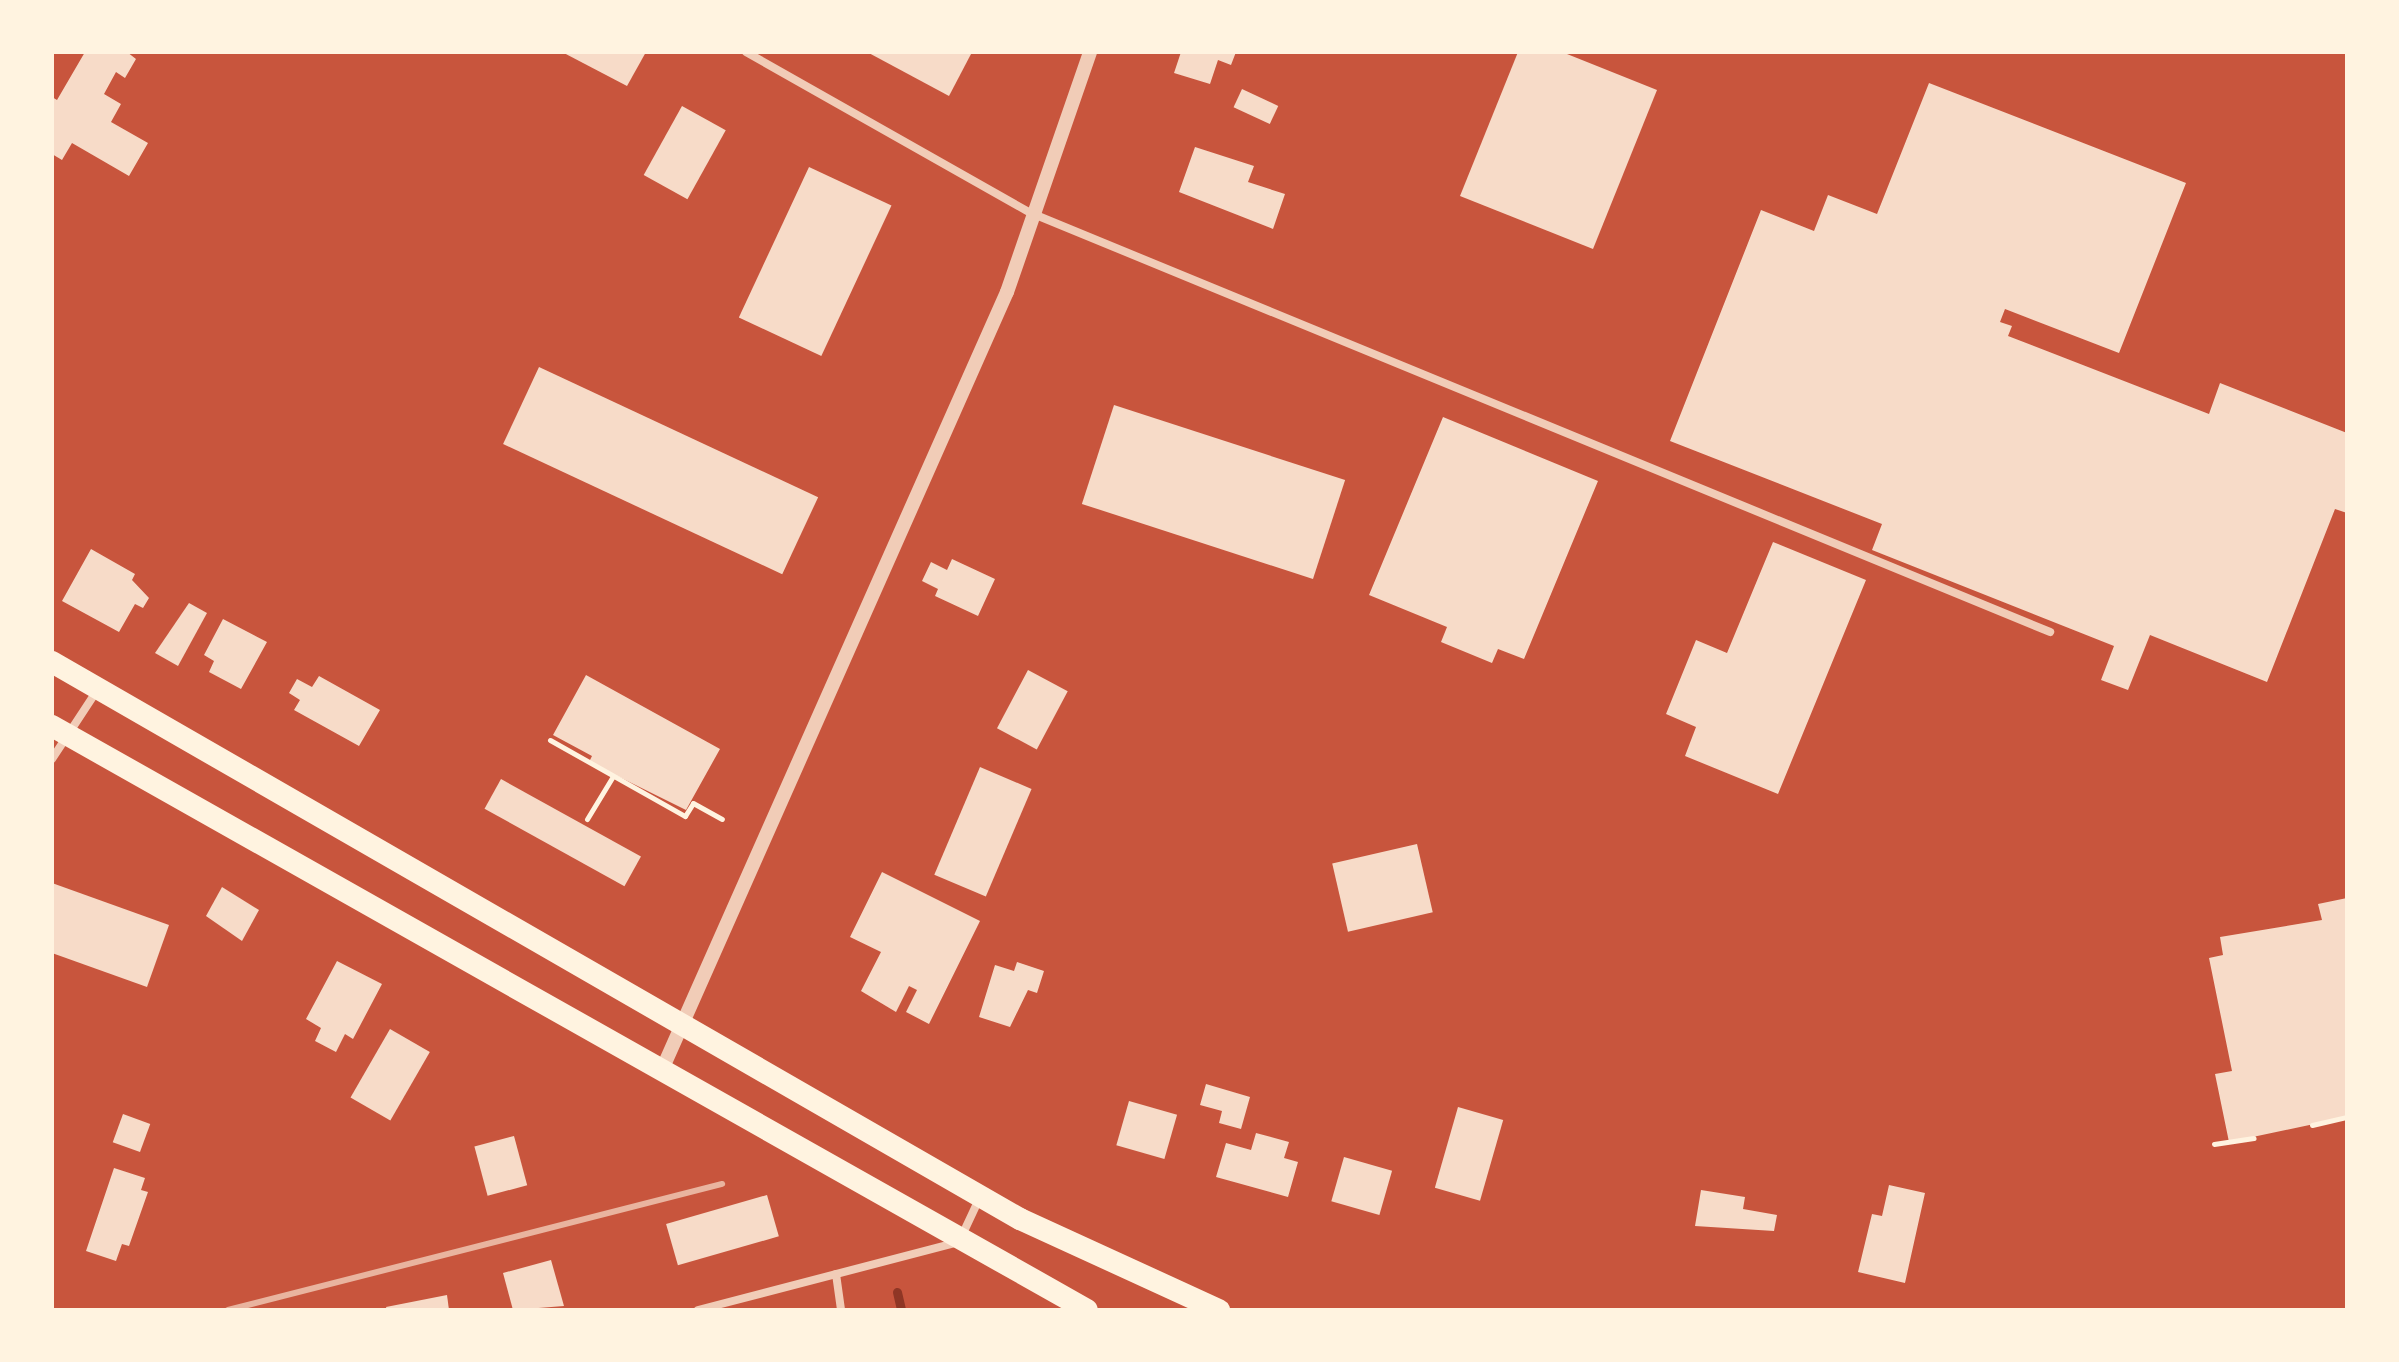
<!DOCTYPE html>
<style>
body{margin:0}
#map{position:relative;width:2399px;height:1362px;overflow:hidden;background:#c8553d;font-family:Raleway,sans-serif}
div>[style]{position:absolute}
.stream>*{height:9px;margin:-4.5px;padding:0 4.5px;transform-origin:4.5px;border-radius:4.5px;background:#8f3625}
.building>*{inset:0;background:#f7dbc8;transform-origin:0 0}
.path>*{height:5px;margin:-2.5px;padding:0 2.5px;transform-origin:2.5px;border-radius:2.5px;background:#fff3e0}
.minor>*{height:8px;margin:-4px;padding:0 4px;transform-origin:4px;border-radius:4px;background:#f1ccb7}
.tertiary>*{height:14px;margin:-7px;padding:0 7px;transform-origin:7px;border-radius:7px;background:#f1ccb7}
.trunk>*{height:22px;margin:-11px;padding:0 11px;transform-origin:11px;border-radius:11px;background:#fff3e0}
.rail>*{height:6px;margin:-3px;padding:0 3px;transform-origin:3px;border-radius:3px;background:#e9b49f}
span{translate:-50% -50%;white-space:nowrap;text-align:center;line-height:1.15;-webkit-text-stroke:7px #fff3e0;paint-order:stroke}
.frame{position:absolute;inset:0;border:54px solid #fff3e0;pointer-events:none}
</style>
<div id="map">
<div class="stream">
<i style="left:897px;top:1292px;width:18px;rotate:77deg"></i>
</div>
<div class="building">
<i style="clip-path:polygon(85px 52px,127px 52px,136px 59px,125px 78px,116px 72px,104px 94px,121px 104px,111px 122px,148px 143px,129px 176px,72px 143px,62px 160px,52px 154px,52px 97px,57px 100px)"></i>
<i style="clip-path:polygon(562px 52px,646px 52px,627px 86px)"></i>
<i style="clip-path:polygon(867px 52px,967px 52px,971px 54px,949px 96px)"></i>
<i style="clip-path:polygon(1181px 52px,1236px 52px,1231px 65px,1218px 60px,1210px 84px,1174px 73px)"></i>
<i style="clip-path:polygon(1518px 52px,1562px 52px,1657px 90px,1593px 249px,1460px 196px)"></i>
<i style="clip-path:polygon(1929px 83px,2186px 183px,2119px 353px,2005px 309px,2000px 322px,2012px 326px,2008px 336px,2209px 414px,2220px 383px,2347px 433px,2347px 513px,2335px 509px,2267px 682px,2150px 635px,2128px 690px,2101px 680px,2114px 646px,1872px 550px,1882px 524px,1670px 441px,1761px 210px,1814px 231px,1828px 195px,1877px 214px)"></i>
<i style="left:1242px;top:89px;width:40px;height:20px;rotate:25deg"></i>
<i style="left:682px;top:106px;width:50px;height:79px;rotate:29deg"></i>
<i style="clip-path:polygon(1195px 147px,1254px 166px,1248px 182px,1285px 194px,1273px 229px,1179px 192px)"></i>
<i style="left:809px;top:167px;width:91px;height:166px;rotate:25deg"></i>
<i style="left:539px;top:367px;width:308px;height:85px;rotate:25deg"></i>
<i style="left:1114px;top:405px;width:243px;height:104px;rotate:18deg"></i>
<i style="clip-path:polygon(1443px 417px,1598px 481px,1524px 659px,1498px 649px,1492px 663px,1441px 642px,1447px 627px,1369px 595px)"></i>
<i style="clip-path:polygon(1773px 542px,1866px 580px,1778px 794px,1685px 756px,1696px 727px,1666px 714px,1696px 640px,1727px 653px)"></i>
<i style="clip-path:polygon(91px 549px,135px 574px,132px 580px,149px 598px,143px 608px,135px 604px,119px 632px,62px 601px)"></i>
<i style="clip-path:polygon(952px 559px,995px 579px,978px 616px,935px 596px,938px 589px,922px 581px,931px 562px,947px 570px)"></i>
<i style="clip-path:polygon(189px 603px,207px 613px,178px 666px,155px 653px)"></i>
<i style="clip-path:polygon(223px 619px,267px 642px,241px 689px,209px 672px,214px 661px,204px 655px)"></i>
<i style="left:1028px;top:670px;width:45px;height:66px;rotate:28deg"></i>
<i style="clip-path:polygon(586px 675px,720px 749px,686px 810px,589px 762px,592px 756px,553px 735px)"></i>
<i style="clip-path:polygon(319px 676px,380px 710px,359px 746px,294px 710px,300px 700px,289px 693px,297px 679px,312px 687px)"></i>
<i style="left:980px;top:767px;width:56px;height:117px;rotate:23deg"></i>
<i style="left:501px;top:779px;width:160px;height:34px;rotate:29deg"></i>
<i style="left:1417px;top:844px;width:70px;height:87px;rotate:77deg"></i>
<i style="clip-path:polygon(882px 872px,980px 921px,929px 1024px,906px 1012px,917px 990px,909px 986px,896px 1012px,861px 991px,881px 952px,850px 937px)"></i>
<i style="clip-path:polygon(52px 883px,169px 925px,147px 987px,52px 953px)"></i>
<i style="clip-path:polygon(222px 887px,259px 910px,242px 941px,206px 916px)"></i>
<i style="clip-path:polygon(2347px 898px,2347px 1117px,2229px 1142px,2215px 1074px,2232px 1071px,2209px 958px,2223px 955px,2220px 937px,2322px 920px,2318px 904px)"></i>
<i style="clip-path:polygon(337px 961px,382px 984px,353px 1039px,345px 1034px,336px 1052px,315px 1041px,321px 1028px,306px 1019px)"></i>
<i style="clip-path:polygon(1017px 962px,1044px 971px,1037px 993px,1028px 990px,1010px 1027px,979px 1017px,995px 965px,1014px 971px)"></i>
<i style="left:390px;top:1029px;width:46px;height:79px;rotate:30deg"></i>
<i style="clip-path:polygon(1206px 1084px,1250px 1097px,1241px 1129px,1219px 1123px,1222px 1111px,1200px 1105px)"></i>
<i style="left:1129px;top:1101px;width:50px;height:46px;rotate:16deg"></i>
<i style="left:1458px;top:1107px;width:47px;height:84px;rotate:16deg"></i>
<i style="left:123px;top:1114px;width:29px;height:30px;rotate:20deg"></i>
<i style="clip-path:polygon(1256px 1133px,1289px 1142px,1284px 1158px,1298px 1162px,1288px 1197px,1216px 1177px,1226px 1143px,1251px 1150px)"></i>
<i style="left:514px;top:1136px;width:51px;height:41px;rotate:75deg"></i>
<i style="left:1344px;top:1157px;width:50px;height:46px;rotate:16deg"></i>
<i style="clip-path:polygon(114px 1168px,145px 1178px,141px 1190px,148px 1192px,129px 1246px,122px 1244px,116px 1261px,86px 1251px)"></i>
<i style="clip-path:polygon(1889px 1185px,1925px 1193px,1905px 1283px,1858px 1272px,1872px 1214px,1882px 1216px)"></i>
<i style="clip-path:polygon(1701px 1190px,1745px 1197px,1743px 1209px,1777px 1215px,1774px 1231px,1695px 1226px)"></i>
<i style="left:767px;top:1195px;width:43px;height:105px;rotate:74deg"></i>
<i style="clip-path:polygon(551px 1260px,564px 1306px,513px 1310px,503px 1273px)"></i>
<i style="clip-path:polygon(447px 1295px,449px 1310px,387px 1310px,386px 1307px)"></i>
</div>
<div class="path">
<i style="left:550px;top:740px;width:155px;rotate:29.4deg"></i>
<i style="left:685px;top:816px;width:15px;rotate:-58deg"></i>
<i style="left:693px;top:803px;width:33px;rotate:29deg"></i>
<i style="left:587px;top:819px;width:50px;rotate:-58.8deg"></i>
<i style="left:2312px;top:1125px;width:36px;rotate:-13deg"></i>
<i style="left:2214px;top:1144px;width:40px;rotate:-8.5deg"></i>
</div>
<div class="minor">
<i style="left:746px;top:52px;width:327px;rotate:29.5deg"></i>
<i style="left:1031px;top:213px;width:1102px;rotate:22.35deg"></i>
<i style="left:52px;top:759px;width:84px;rotate:-56.7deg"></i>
<i style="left:836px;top:1274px;width:36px;rotate:82deg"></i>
<i style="left:698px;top:1310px;width:270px;rotate:-14.6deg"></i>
<i style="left:959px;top:1242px;width:50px;rotate:-65deg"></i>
</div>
<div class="tertiary">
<i style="left:661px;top:1072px;width:853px;rotate:-66.08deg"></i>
<i style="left:1007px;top:292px;width:254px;rotate:-70.9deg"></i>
</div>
<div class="trunk">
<i style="left:52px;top:662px;width:1117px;rotate:29.92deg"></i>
<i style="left:1020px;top:1219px;width:219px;rotate:24.6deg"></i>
<i style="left:52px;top:726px;width:1188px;rotate:29.43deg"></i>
</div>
<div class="rail">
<i style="left:228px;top:1310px;width:510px;rotate:-14.31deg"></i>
</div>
<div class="frame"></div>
</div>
